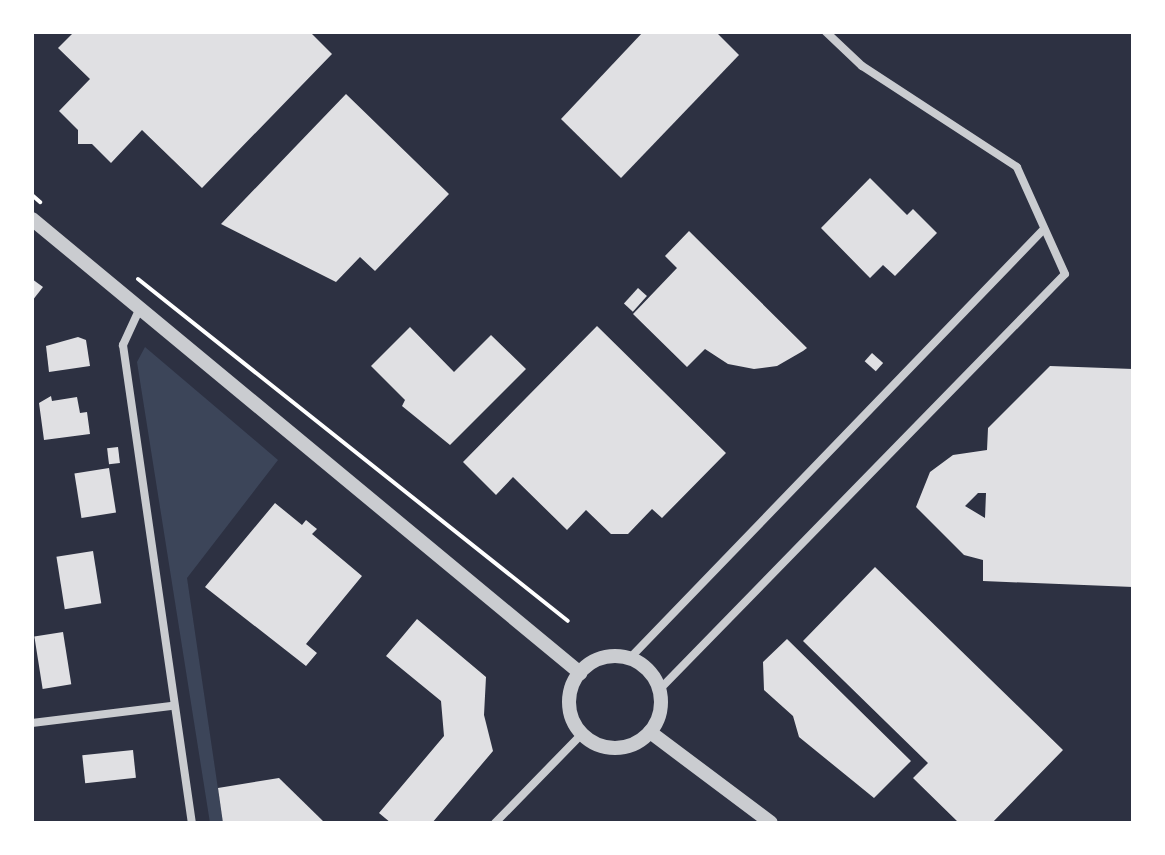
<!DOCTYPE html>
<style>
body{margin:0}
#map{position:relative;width:1165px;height:855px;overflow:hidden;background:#2d3142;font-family:"Sofia Sans Condensed",sans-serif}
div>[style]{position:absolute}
.green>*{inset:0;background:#3c4559}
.building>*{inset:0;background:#e0e0e3;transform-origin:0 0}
.path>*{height:4px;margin:-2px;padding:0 2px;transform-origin:2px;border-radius:2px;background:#fff}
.minor>*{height:8px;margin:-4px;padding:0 4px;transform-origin:4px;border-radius:4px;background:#caccd0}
.tertiary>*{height:14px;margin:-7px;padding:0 7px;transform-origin:7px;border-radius:7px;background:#caccd0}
.tertiary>.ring{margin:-7px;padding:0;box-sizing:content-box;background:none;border:14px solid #caccd0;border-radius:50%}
span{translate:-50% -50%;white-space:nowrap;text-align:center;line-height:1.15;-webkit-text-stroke:6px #fff;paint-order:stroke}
.frame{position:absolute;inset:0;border:34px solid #fff;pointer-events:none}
</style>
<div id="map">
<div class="green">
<i style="clip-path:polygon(145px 347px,278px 460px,187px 578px,223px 823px,210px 823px,137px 362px)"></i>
</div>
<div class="building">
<i style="clip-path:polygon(74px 32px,310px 32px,332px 54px,202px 188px,142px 130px,111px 163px,92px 144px,78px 144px,78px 130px,59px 111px,90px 79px,58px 48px)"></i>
<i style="clip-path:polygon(643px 32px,716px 32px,739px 55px,621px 178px,561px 119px)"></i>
<i style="clip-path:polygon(346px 94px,449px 194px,375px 271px,360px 257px,336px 282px,221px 224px)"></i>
<i style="clip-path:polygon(870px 178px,907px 215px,913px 209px,937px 233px,895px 276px,883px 265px,870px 278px,821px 228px)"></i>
<i style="clip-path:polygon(689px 231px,807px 348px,803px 351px,777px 366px,754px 369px,728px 364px,705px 349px,687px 367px,633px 314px,677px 268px,665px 256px)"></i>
<i style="clip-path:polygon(32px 279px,43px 287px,32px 301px)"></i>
<i style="left:638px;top:288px;width:12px;height:21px;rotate:42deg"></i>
<i style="clip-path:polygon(597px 326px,726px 453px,662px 518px,652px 509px,628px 534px,611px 534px,586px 510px,567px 530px,513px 477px,496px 495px,463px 462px)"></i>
<i style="clip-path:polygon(410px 327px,454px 372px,491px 335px,526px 369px,450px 445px,402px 406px,405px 400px,371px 366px)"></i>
<i style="clip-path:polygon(78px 337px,86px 340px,90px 366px,49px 372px,46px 346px)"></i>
<i style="left:872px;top:353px;width:15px;height:11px;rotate:42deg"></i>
<i style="clip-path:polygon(evenodd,1050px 366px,1133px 369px,1133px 587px,983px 581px,983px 560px,964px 555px,916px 507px,930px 472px,953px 455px,987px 450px,988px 428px,1050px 366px,978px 493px,986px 493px,985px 518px,965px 506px,978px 493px)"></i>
<i style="clip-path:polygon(51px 396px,52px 401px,77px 397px,80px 413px,87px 412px,90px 434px,44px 440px,39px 403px)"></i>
<i style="left:118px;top:447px;width:16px;height:11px;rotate:83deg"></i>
<i style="left:109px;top:468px;width:45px;height:35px;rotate:81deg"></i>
<i style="clip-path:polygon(275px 503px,302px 525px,306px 520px,312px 525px,317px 529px,312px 534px,362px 576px,306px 644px,317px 653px,306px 666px,205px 587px)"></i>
<i style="left:93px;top:551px;width:53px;height:37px;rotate:81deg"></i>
<i style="clip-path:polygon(875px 567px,1063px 750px,992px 823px,959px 823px,913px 778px,928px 763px,803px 641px)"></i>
<i style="clip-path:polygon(417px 619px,486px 677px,484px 715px,493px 751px,432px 823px,391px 823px,379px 813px,444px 736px,441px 701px,386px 656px)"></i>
<i style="left:63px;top:632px;width:53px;height:29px;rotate:81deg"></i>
<i style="clip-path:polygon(787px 639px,911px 761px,874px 798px,799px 737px,793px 716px,764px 690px,763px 662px)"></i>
<i style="left:133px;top:750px;width:28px;height:51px;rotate:84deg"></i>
<i style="clip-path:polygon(279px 778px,325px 823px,223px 823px,218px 788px)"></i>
</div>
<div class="path">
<i style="left:32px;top:195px;width:11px;rotate:41deg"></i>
<i style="left:138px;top:279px;width:549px;rotate:38.5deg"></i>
</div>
<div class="minor">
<i style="left:140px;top:308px;width:41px;rotate:114.7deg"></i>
<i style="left:123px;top:345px;width:483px;rotate:81.8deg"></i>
<i style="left:630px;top:658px;width:593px;rotate:-46.02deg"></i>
<i style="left:659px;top:690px;width:581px;rotate:-45.7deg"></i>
<i style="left:1065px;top:274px;width:117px;rotate:-114.2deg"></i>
<i style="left:1017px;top:167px;width:185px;rotate:-146.9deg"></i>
<i style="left:862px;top:66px;width:50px;rotate:-136.6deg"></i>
<i style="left:32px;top:723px;width:140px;rotate:-7deg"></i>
<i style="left:495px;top:823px;width:124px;rotate:-45.7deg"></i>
</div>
<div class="tertiary">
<i style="left:32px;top:219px;width:712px;rotate:39.64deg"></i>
<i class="ring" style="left:569px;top:656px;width:78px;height:78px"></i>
<i style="left:650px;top:732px;width:151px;rotate:36.9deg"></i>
</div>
<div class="frame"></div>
</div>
